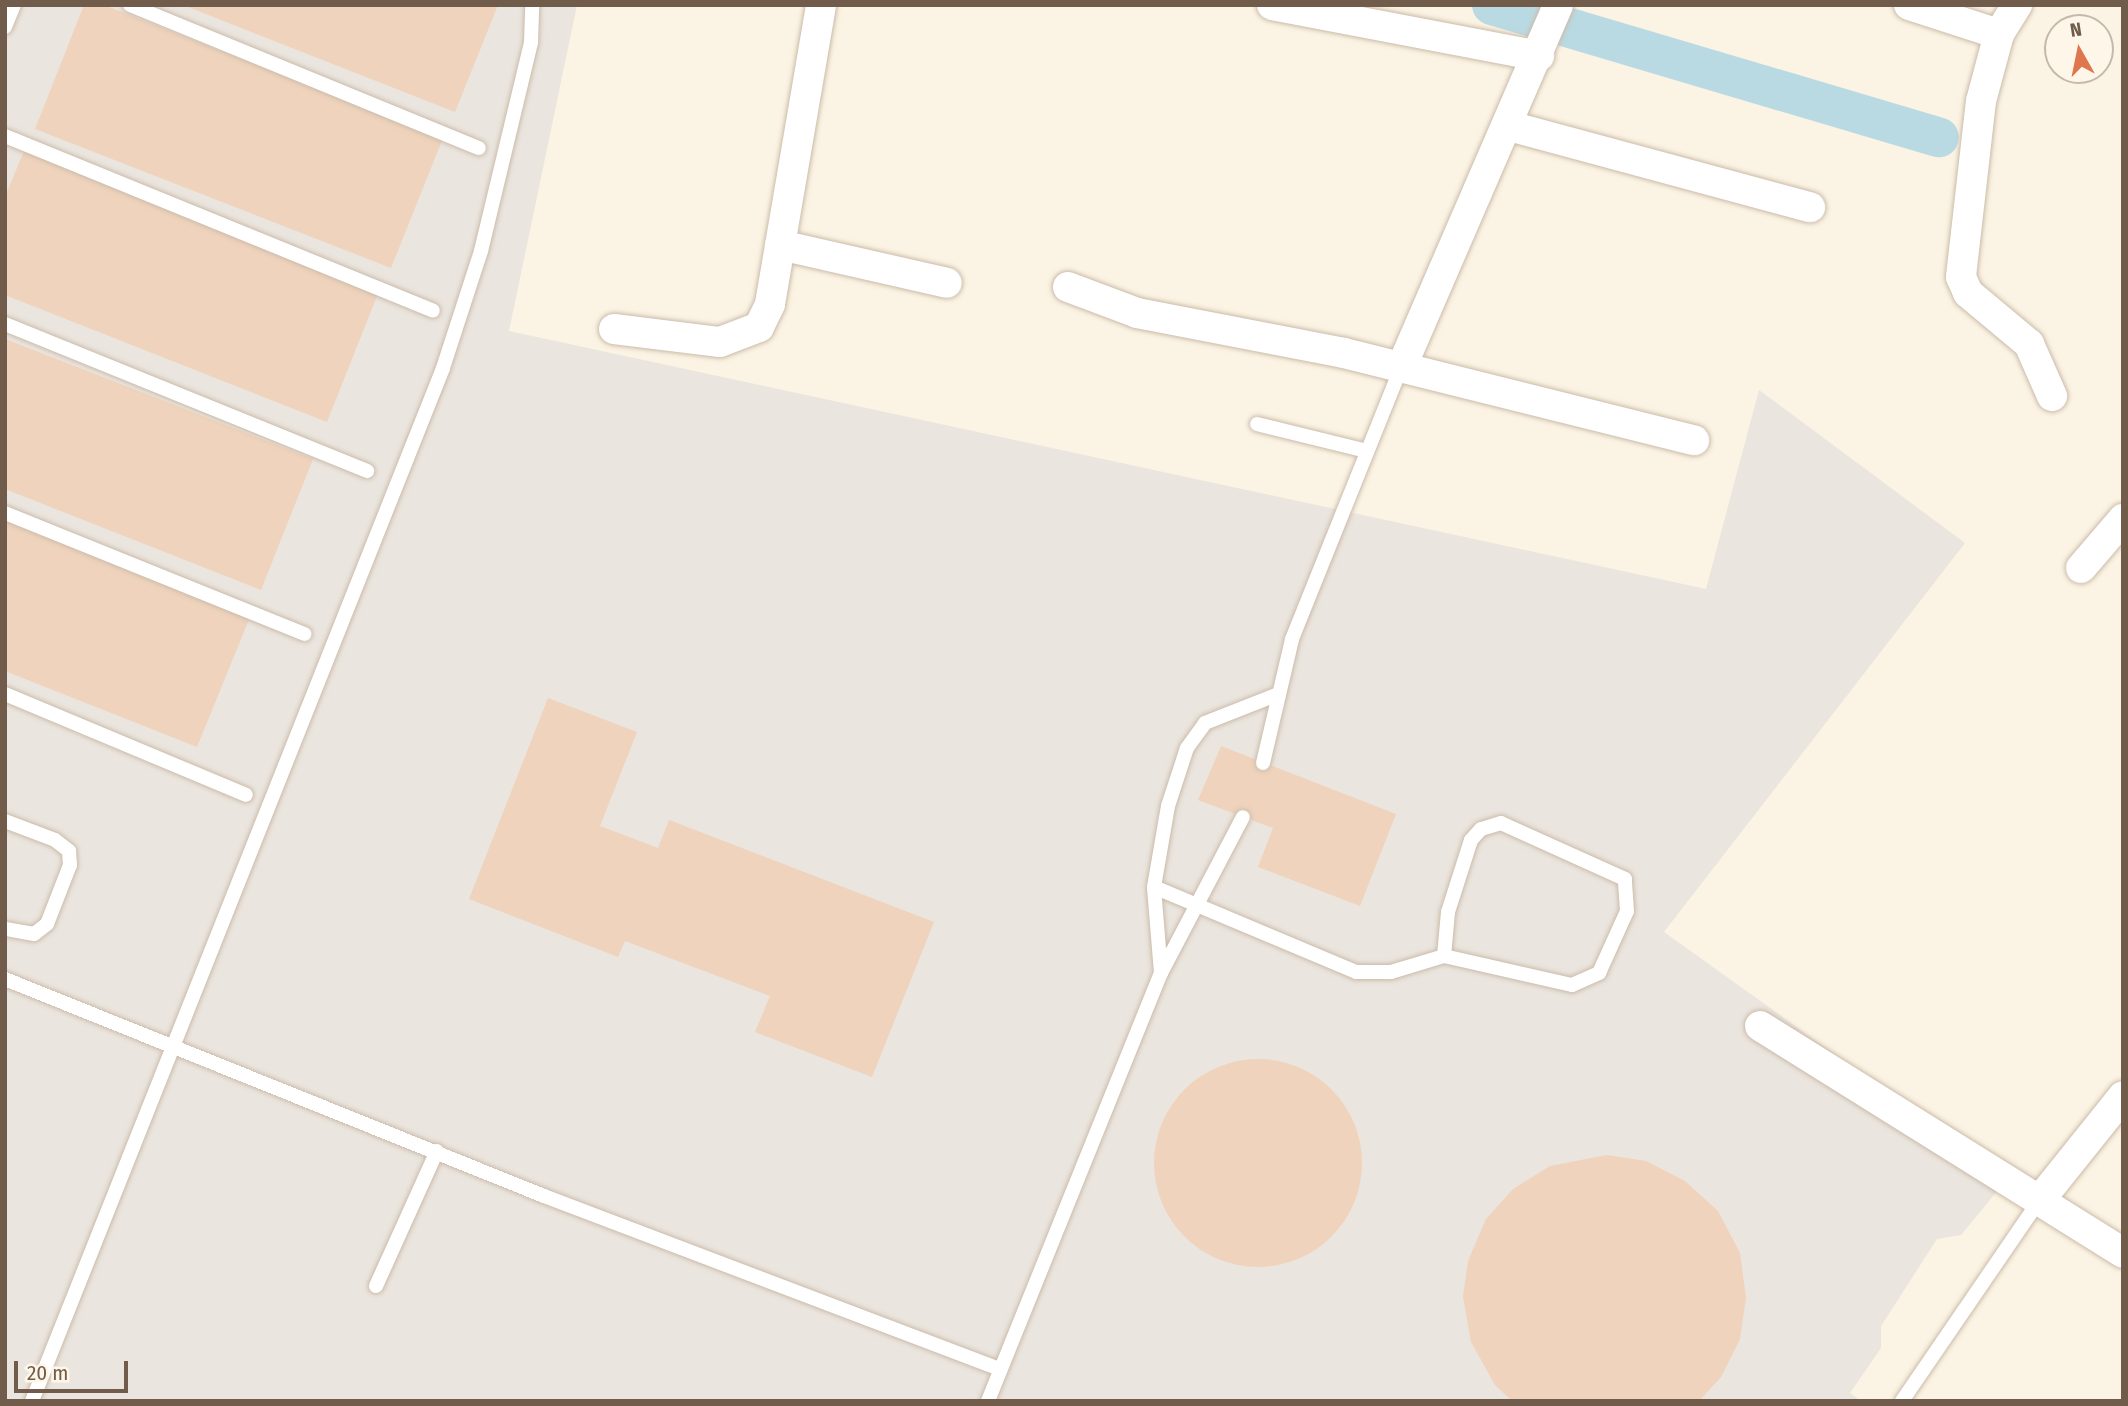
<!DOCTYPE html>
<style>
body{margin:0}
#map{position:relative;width:2128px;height:1406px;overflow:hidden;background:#fbf3e3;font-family:"Fira Sans Condensed",sans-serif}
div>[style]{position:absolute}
.industrial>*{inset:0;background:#eae5de}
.canal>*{height:40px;margin:-20px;padding:0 20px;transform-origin:20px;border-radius:20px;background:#b9dae3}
.building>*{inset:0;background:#efd3bc}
.round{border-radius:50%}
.roads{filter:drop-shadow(0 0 2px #cbbbaa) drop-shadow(0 0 2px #cbbbaa)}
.service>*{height:14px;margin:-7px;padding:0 7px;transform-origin:7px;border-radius:7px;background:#fff}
.minor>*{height:30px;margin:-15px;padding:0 15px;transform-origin:15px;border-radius:15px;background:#fff}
span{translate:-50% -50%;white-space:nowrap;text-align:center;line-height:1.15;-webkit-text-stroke:6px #fef7e9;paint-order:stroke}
.frame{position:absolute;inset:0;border:7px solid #715b4b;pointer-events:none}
.north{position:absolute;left:2044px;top:14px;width:70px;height:70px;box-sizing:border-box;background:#fef7e9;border:2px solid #c6b9aa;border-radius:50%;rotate:351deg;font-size:19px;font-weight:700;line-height:28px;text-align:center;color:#715b4b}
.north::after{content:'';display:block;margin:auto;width:24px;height:32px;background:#df774e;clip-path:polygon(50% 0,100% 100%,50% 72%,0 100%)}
.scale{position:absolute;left:14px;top:1361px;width:114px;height:32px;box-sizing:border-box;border:4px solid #715b4b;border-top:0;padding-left:9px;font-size:21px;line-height:24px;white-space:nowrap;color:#715b4b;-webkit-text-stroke:5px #fef7e9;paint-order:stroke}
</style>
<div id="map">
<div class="industrial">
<i style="clip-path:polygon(5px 5px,577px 5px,509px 331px,1706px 589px,1759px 390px,1965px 543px,1664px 932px,2008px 1178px,1961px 1235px,1937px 1239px,1881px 1326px,1881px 1348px,1850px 1393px,1861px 1401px,5px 1401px)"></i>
</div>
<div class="canal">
<i style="left:1492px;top:5px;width:466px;rotate:16.5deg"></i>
</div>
<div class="building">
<i style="clip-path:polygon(84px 5px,104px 5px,443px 138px,391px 268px,35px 129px)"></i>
<i style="clip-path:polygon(183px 5px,498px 5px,455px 112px)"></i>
<i style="clip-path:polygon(24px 151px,379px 291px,327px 422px,5px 295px,5px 197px)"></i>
<i style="clip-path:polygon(5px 339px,313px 459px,261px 590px,5px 489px)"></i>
<i style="clip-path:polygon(5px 521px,250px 617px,197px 747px,5px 671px)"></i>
<i style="clip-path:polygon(548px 698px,637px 732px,600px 826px,658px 848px,669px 820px,934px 922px,872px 1077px,755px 1032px,770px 996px,625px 941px,618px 957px,469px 899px)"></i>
<i style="clip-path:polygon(1221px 746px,1396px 814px,1360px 906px,1258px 867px,1273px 828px,1198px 800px)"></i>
<i class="round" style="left:1154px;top:1059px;width:208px;height:208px"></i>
<i style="clip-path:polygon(1607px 1155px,1646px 1161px,1685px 1181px,1718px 1211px,1740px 1253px,1746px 1298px,1740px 1339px,1721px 1377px,1699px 1401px,1512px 1401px,1495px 1385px,1471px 1342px,1463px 1297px,1468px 1261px,1486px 1219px,1513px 1189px,1550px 1166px)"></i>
</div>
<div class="roads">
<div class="service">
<i style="left:130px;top:5px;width:377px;rotate:22.3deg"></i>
<i style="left:5px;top:27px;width:24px;rotate:-68deg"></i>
<i style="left:5px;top:136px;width:462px;rotate:22.2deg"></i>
<i style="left:5px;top:324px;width:391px;rotate:22.1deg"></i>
<i style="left:1257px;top:424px;width:113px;rotate:13.8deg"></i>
<i style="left:5px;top:513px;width:323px;rotate:22deg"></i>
<i style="left:5px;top:694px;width:261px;rotate:22.7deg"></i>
<i style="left:1263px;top:763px;width:127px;rotate:-76.8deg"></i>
<i style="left:1292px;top:639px;width:294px;rotate:-68.1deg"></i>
<i style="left:5px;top:821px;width:53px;rotate:20.8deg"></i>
<i style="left:55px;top:840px;width:18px;rotate:38deg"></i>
<i style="left:69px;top:851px;width:14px;rotate:86deg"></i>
<i style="left:70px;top:865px;width:63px;rotate:111.3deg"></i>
<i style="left:47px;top:924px;width:16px;rotate:142deg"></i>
<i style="left:34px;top:934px;width:29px;rotate:-170deg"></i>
<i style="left:1154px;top:887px;width:219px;rotate:22.8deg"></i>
<i style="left:1356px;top:972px;width:35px"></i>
<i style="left:1391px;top:972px;width:55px;rotate:-16.8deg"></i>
<i style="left:1444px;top:956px;width:131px;rotate:12.8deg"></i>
<i style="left:1572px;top:985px;width:30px;rotate:-24deg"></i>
<i style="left:1599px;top:973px;width:68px;rotate:-65.7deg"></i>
<i style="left:1627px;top:911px;width:32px;rotate:-94deg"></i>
<i style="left:1625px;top:879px;width:136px;rotate:-155.7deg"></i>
<i style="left:1501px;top:823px;width:21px;rotate:163deg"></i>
<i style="left:1481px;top:829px;width:15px;rotate:132deg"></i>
<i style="left:1471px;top:840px;width:76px;rotate:107.7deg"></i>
<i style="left:1448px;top:912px;width:44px;rotate:95.2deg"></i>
<i style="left:1161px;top:973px;width:86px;rotate:-94.7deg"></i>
<i style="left:1154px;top:887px;width:82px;rotate:-80.2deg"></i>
<i style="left:1168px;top:806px;width:61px;rotate:-71.9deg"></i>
<i style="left:1187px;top:748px;width:31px;rotate:-54deg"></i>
<i style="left:1205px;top:723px;width:76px;rotate:-21.5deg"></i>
<i style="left:5px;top:979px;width:581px;rotate:21.93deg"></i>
<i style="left:544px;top:1196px;width:488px;rotate:20.8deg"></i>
<i style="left:376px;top:1286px;width:148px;rotate:-65.7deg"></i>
<i style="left:32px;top:1401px;width:1112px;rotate:-68.3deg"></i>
<i style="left:443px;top:368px;width:123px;rotate:-72deg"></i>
<i style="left:481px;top:251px;width:215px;rotate:-76.5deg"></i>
<i style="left:531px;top:42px;width:37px;rotate:-88deg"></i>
<i style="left:988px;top:1401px;width:462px;rotate:-68deg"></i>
<i style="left:1161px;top:973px;width:176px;rotate:-62.3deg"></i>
<i style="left:1902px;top:1401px;width:242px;rotate:-55.6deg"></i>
</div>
<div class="minor">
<i style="left:1272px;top:5px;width:272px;rotate:10.8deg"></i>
<i style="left:1909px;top:5px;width:95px;rotate:17.9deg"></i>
<i style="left:2017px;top:5px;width:34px;rotate:122deg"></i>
<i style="left:1999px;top:34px;width:69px;rotate:105deg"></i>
<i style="left:1981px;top:101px;width:177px;rotate:96.5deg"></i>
<i style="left:1961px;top:277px;width:17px;rotate:66deg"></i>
<i style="left:1968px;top:293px;width:80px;rotate:39.9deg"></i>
<i style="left:2029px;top:344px;width:57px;rotate:66.1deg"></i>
<i style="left:1509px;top:126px;width:312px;rotate:15.1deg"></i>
<i style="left:780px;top:245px;width:171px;rotate:12.8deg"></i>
<i style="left:1068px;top:287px;width:74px;rotate:20.6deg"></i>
<i style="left:1137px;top:313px;width:211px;rotate:10.9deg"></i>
<i style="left:1344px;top:353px;width:361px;rotate:14deg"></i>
<i style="left:614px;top:329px;width:107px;rotate:7deg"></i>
<i style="left:720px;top:342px;width:42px;rotate:-21deg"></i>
<i style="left:759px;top:327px;width:25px;rotate:-64deg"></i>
<i style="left:770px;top:304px;width:303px;rotate:-80.3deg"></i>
<i style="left:1402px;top:366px;width:393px;rotate:-66.6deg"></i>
<i style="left:2081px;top:568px;width:65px;rotate:-49.4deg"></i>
<i style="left:1760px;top:1026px;width:428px;rotate:32deg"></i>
<i style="left:2039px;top:1201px;width:134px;rotate:-51.3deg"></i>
</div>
</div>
<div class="frame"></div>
<div class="north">N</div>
<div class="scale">20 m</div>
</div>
